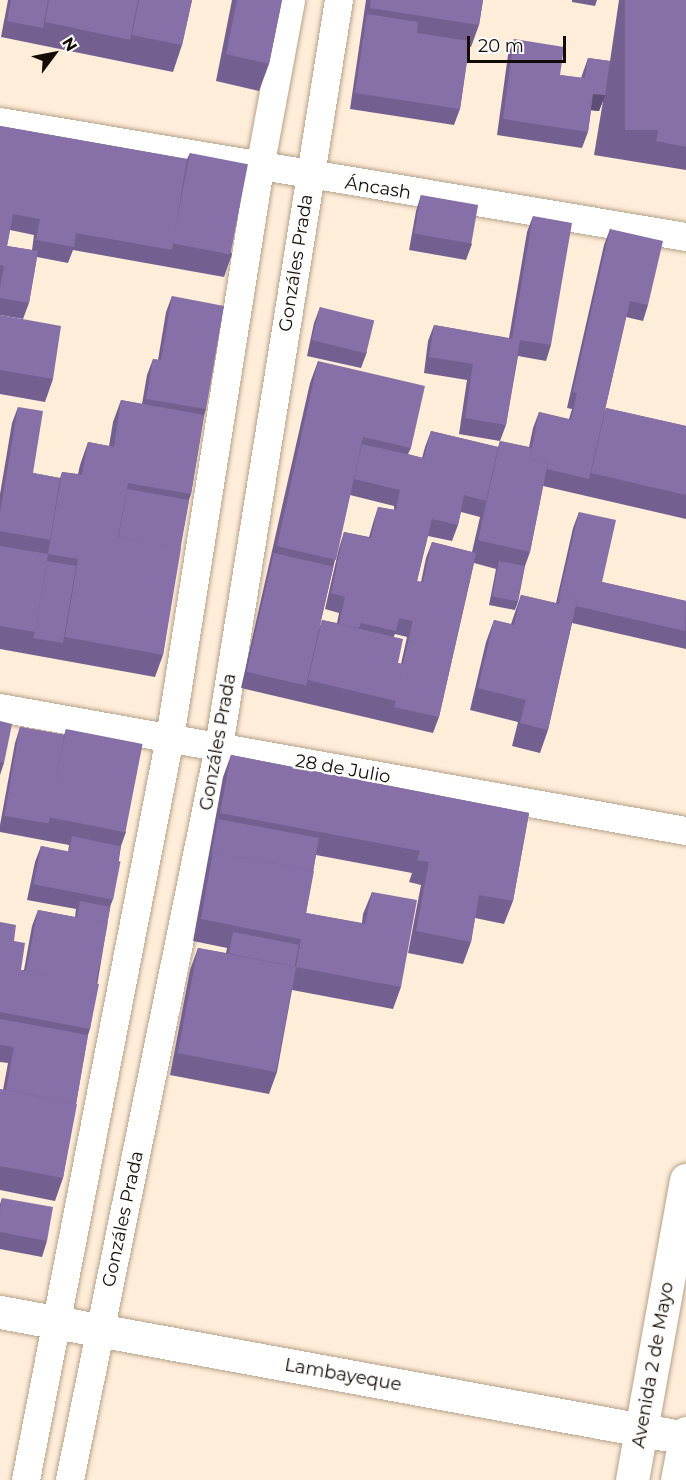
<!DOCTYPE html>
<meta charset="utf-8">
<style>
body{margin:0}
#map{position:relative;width:686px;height:1480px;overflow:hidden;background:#feedd9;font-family:Montserrat,sans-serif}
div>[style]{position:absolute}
.roads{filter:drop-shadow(0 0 2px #b6a28a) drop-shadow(0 0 2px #b6a28a)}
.street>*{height:28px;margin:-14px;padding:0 14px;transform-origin:14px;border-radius:14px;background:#fff}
.secondary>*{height:33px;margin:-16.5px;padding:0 16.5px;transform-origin:16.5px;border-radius:16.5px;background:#fff}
.wall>*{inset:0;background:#746090}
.shaded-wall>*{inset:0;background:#5e4e75}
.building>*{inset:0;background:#8770a7;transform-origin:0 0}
span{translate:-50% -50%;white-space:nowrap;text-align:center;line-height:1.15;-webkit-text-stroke:4.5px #fdfdfd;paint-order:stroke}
.street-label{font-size:18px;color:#130c04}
.north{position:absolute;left:24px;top:24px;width:60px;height:60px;-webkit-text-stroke:4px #fdfdfd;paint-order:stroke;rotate:58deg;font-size:16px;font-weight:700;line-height:24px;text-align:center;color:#130c04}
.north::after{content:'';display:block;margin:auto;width:21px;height:27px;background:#130c04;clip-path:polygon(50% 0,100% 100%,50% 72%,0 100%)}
.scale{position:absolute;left:467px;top:36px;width:99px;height:27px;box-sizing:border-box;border:3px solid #130c04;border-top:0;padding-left:8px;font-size:18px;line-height:21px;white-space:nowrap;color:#130c04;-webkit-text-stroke:4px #fdfdfd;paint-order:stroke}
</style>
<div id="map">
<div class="roads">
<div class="street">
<i style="left:0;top:122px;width:696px;rotate:9.52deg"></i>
<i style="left:0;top:708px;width:697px;rotate:10.17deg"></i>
<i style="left:26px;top:1480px;width:756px;rotate:-79.02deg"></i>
<i style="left:170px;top:738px;width:577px;rotate:-81.03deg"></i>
<i style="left:260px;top:168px;width:171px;rotate:-79.5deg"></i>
<i style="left:70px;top:1480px;width:748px;rotate:-78.51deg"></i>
<i style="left:219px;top:747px;width:757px;rotate:-80.87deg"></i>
</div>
<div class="secondary">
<i style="left:0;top:1312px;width:697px;rotate:10.41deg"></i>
<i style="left:632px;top:1480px;width:305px;rotate:-79.8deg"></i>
<i style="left:677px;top:1480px;width:48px;rotate:-79.2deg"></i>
</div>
</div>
<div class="wall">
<i style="clip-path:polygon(8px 0,192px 0,182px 45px,173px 72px,1px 37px)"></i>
<i style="clip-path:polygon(232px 0,282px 0,269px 64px,259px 91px,216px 81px)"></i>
<i style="clip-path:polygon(366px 0,483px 0,479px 25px,471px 47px,469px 46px,460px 109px,454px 125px,350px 109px)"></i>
<i style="clip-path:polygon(572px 0,597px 0,595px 6px,572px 2px)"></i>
<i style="clip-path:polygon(619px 0,686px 0,686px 170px,594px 155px,603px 101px,599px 111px,591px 110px,588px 132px,582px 148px,497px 135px,508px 55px,514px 39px,560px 75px,581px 78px,588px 58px,610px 61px)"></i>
<i style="clip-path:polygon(evenodd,0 126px,187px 159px,190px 153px,232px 254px,224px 277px,73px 250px,68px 263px,37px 257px,29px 303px,23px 319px,0 315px,0 126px,10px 230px,34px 235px,32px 250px,7px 246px,10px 230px)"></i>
<i style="clip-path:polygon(421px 195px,472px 244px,466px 260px,409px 250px,416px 211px)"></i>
<i style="clip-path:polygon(533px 216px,551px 345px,546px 361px,518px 356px,506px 425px,500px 441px,459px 434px,467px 380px,424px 373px,428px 341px,434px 325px,509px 338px,527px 232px)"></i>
<i style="clip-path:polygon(evenodd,610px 229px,648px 305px,643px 321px,626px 317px,604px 414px,606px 408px,686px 426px,686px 519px,543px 486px,530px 552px,525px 566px,518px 602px,515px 610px,489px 605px,496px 569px,474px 563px,439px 717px,433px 733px,241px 688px,310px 383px,318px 361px,411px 448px,408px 454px,422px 458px,425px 447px,431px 431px,498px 447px,500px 441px,529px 447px,533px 428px,539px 412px,569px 419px,572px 409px,567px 408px,604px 245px,610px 229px,350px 495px,394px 506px,394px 510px,378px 507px,373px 523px,369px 537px,344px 532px,339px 548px,325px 609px,339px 613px,337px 623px,322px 620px,319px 629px,350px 495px,610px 229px,461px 512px,480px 517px,472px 552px,432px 542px,426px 558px,421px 582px,417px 581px,428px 536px,452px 541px,458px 525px,461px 512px,610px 229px,395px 634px,407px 637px,401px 664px,398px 663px,394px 636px,395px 634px)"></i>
<i style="clip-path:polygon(172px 296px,206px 409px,204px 416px,191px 494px,189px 500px,180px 548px,163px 655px,155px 677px,0 649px,0 494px,12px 423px,18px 407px,33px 473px,60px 478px,62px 472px,78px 474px,80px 465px,88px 442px,109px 446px,113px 422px,121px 400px,142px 404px,147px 375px,153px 359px,158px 360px,166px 312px)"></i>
<i style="clip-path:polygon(320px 307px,367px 352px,361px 368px,307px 356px,314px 323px)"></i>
<i style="clip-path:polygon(0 315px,53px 379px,45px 402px,0 394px)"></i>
<i style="clip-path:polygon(579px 512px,602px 582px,686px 601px,686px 649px,572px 623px,548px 730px,540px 753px,512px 746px,518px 722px,470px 710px,486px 642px,494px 620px,511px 624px,521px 595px,556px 603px,573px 528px)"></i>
<i style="clip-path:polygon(0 721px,4px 763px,0 775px)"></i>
<i style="clip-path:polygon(20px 727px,64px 735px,66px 729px,126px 832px,121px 846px,113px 899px,110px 907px,90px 1029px,88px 1035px,76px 1104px,63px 1178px,55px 1201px,0 1190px,0 1089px,3px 1090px,8px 1063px,0 1062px,0 922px,14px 941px,21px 970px,24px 970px,32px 926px,38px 910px,75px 917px,76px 909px,27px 900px,35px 862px,41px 846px,68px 852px,69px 845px,0 832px,0 825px,15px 743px)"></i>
<i style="clip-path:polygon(231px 755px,529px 813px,513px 901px,504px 924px,475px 918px,471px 942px,463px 964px,408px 953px,421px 885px,409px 882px,412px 873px,316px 855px,306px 913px,362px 923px,363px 914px,372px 892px,401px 987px,393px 1009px,292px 990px,277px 1072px,269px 1094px,170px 1075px,190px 970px,198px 948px,226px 953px,227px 948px,193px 941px,223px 777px)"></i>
<i style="clip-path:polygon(2px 1198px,47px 1241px,42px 1257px,0 1249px,0 1204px)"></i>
</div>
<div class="shaded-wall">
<i style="clip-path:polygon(593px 94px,605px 95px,599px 111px,588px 110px)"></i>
</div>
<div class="building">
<i style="clip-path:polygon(11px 0,48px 0,43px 28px,7px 21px)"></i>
<i style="clip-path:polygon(49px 0,138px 0,130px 40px,45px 22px)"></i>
<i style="clip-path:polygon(139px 0,192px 0,182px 45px,132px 35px)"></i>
<i style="clip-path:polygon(237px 0,282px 0,269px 64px,226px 54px)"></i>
<i style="clip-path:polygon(371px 0,483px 0,479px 25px,370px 8px)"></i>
<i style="left:625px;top:0;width:55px;height:130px"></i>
<i style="clip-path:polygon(680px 0,686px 0,686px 147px,656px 141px,657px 137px)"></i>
<i style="clip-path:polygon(367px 14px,418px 22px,417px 33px,470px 41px,460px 109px,355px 93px)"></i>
<i style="clip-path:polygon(514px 39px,564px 47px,560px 75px,585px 78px,588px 58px,610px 61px,605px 95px,593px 94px,588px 132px,503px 119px)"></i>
<i style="clip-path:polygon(0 126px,187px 159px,172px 250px,76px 233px,74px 247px,36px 240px,40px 219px,13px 214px,7px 246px,38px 251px,29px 303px,0 298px,0 288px,4px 266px,0 265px)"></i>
<i style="left:190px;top:153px;width:59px;height:92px;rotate:11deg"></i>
<i style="left:421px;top:195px;width:58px;height:39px;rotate:10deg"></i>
<i style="clip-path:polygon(533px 216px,572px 223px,551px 345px,520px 340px,506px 425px,465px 418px,473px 364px,429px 357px,434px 325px,512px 339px)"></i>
<i style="clip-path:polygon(610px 229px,663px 241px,648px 305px,630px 301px,589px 479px,547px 469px,548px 462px,530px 459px,539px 412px,571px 420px,577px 393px,573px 392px)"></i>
<i style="clip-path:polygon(172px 296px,224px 306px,206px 409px,146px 399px,153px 359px,161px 360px)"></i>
<i style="left:320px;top:307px;width:56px;height:34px;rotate:14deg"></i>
<i style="clip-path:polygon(0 315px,61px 326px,53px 379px,0 370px)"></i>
<i style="clip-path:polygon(318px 361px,425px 386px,411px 448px,363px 437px,336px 560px,277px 546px)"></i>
<i style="clip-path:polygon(121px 400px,204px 415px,191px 494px,128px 483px,118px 537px,181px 548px,163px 655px,65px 637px,78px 559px,48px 554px,62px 472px,82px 475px,88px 442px,114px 447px)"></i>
<i style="clip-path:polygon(18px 407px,43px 411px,33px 473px,60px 478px,50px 540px,0 531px,0 513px)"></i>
<i style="clip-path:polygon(606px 408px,686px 426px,686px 495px,591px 473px)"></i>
<i style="clip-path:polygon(431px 431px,498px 447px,486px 501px,464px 495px,458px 525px,432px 519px,424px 550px,417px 581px,423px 582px,432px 542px,476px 553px,439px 717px,394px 707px,404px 664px,403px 664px,413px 621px,399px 618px,396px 631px,361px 623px,359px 628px,339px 624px,345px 597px,331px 593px,344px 532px,371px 538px,378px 507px,396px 510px,400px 490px,354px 479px,362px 444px,424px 458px)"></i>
<i style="clip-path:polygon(500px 441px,532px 448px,530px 459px,548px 462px,530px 552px,478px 540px)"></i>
<i style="left:127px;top:489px;width:63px;height:49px;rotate:10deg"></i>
<i style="clip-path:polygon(579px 512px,616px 520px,602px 582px,686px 601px,685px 631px,576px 606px,577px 600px,561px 596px,558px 602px)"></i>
<i style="clip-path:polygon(0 546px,48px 554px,35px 632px,0 626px)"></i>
<i style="left:274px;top:553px;width:61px;height:122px;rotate:13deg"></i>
<i style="clip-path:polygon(47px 561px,76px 566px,63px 643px,33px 638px,35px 632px)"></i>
<i style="left:499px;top:561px;width:26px;height:36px;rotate:11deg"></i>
<i style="clip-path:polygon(521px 595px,559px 604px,561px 596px,577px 600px,548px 730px,520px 723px,526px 700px,478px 688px,494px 620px,514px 625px)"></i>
<i style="clip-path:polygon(322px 620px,403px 639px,398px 663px,404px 664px,396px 701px,308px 680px)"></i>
<i style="clip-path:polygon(0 721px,12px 724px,4px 763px,0 762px)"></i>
<i style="left:20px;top:727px;width:45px;height:90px;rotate:10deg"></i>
<i style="left:66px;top:729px;width:78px;height:90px;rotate:11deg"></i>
<i style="clip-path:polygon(231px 755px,529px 813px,513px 901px,479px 895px,471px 942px,416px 931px,429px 862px,417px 860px,420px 851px,220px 813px)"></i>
<i style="clip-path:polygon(218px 819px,319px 838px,313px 871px,213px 852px,211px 858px)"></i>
<i style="left:72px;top:836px;width:50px;height:16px;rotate:12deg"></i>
<i style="left:41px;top:846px;width:81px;height:39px;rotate:11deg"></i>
<i style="clip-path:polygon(213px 852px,314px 871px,306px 913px,365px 924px,372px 892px,417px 900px,401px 987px,296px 967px,301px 939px,201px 919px)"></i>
<i style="left:80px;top:901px;width:31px;height:17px;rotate:11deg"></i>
<i style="left:38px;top:910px;width:71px;height:62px;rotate:11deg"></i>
<i style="clip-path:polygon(0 922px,16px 925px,14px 941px,25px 943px,21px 970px,99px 984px,90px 1029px,0 1012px)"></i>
<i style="left:233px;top:932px;width:67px;height:22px;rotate:11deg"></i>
<i style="left:198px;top:948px;width:100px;height:107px;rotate:11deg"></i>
<i style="clip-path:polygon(0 1019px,88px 1035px,76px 1104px,6px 1090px,14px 1047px,0 1045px)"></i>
<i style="clip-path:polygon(0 1089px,77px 1104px,63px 1178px,0 1166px)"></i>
<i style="clip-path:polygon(2px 1198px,53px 1207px,47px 1241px,0 1232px,0 1211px)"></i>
</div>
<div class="street-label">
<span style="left:378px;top:188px;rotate:9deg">Áncash</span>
<span style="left:296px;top:263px;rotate:-81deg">Gonzáles Prada</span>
<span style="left:218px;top:742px;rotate:-80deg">Gonzáles Prada</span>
<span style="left:343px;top:769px;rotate:10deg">28 de Julio</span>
<span style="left:123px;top:1219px;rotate:-78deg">Gonzáles Prada</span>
<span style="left:653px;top:1365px;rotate:-80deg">Avenida 2 de Mayo</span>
<span style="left:343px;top:1375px;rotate:10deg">Lambayeque</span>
</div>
<div class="north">N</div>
<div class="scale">20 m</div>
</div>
